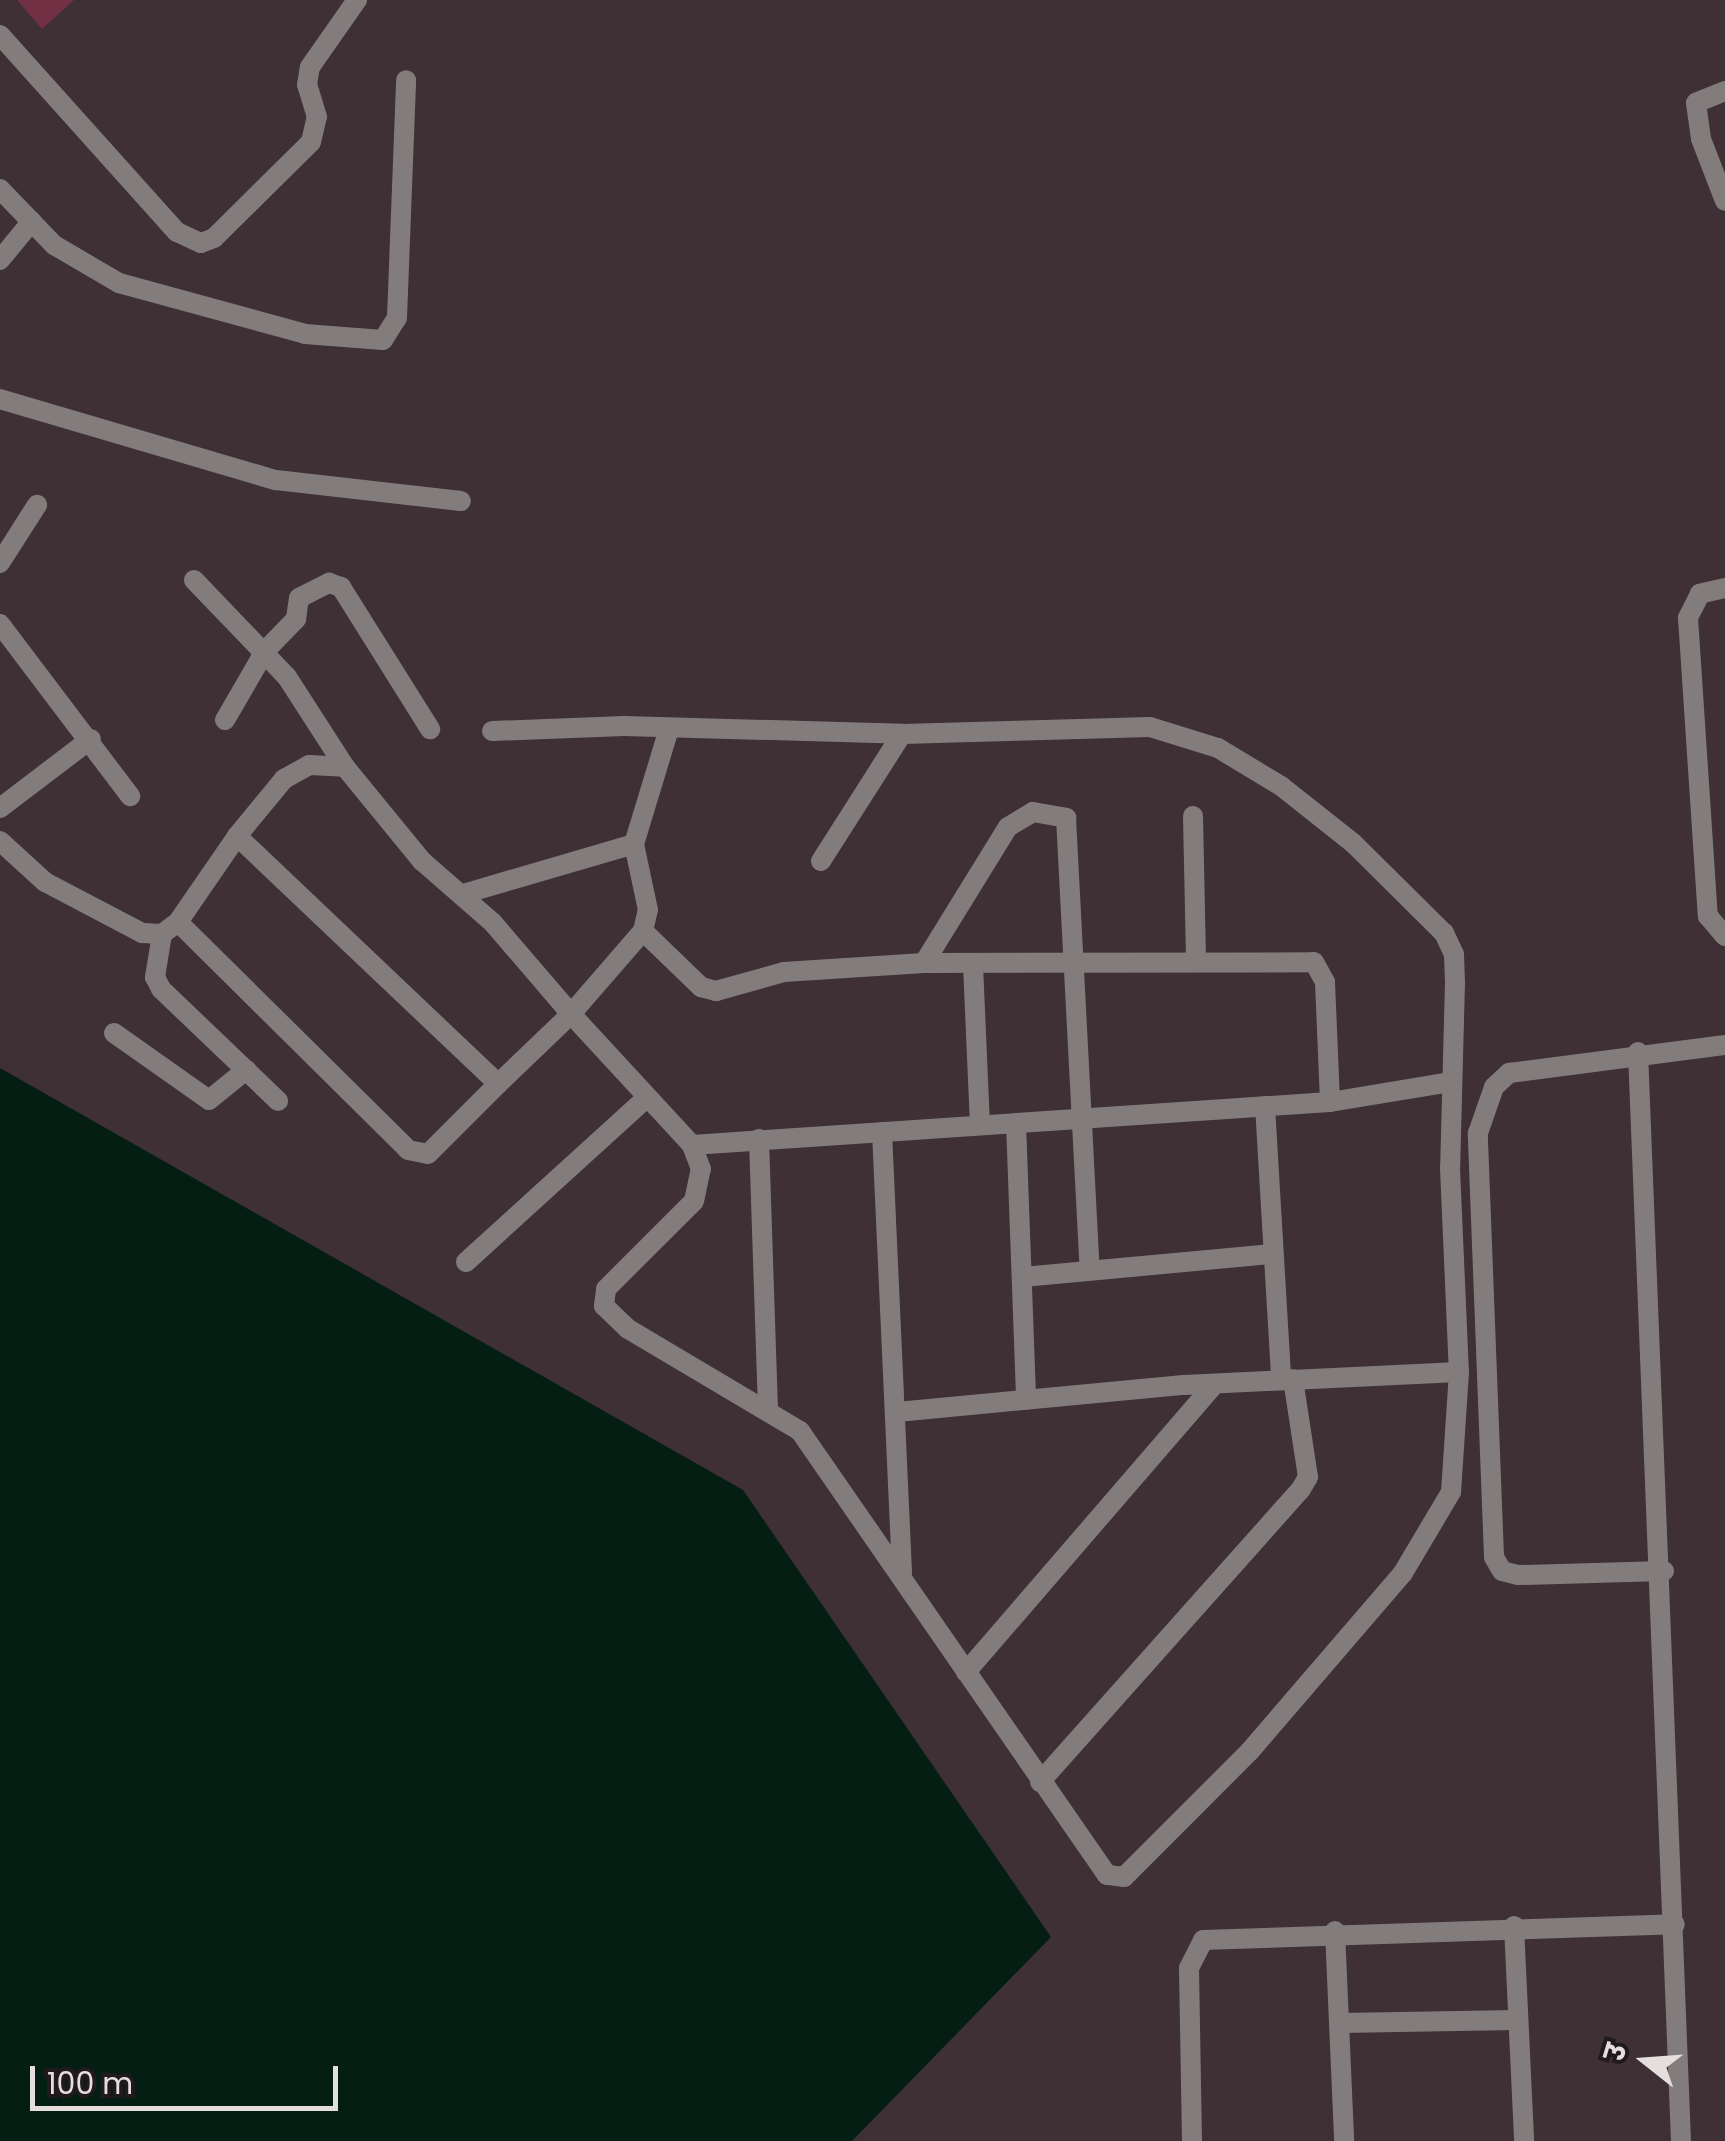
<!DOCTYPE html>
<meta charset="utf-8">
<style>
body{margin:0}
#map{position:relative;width:1725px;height:2141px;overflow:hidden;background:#3e3034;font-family:Poppins,"Noto Sans Devanagari",sans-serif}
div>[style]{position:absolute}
.water>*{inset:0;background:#041e13}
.building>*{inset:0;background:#723045}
.minor>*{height:20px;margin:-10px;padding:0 10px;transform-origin:10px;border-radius:10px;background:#837c7d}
span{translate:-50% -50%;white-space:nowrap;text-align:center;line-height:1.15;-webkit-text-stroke:8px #211a1c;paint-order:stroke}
.north{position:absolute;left:1595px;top:2011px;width:100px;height:100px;-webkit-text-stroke:8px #211a1c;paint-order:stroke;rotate:287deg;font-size:28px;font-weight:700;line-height:40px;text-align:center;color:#e6dddf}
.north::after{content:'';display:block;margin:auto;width:35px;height:45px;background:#e6dddf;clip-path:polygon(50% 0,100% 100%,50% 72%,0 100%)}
.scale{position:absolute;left:30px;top:2066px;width:308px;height:45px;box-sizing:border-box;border:5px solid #e6dddf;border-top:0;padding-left:12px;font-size:30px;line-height:35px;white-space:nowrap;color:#e6dddf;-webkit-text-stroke:8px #211a1c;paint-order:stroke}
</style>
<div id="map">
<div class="water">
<i style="clip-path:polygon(0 1068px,743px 1490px,1051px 1937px,852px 2141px,0 2141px)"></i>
</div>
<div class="building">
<i style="clip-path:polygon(17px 0,74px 0,42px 29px)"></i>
</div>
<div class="minor">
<i style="left:0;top:35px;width:265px;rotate:48.1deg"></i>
<i style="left:177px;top:232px;width:26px;rotate:25deg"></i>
<i style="left:201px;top:243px;width:14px;rotate:-21deg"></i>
<i style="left:214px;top:238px;width:136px;rotate:-44.7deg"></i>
<i style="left:311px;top:142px;width:26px;rotate:-77deg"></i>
<i style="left:317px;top:117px;width:34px;rotate:-107deg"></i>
<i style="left:307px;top:85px;width:18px;rotate:-81deg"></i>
<i style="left:310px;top:67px;width:82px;rotate:-55deg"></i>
<i style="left:1725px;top:91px;width:31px;rotate:158deg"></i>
<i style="left:1696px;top:103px;width:36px;rotate:82deg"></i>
<i style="left:1701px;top:139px;width:66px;rotate:68.8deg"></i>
<i style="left:0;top:189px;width:78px;rotate:46deg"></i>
<i style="left:54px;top:245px;width:75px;rotate:30.3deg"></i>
<i style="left:119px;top:283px;width:193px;rotate:15.3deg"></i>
<i style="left:305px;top:334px;width:78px;rotate:4.4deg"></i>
<i style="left:383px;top:340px;width:26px;rotate:-58deg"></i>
<i style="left:397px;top:318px;width:238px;rotate:-87.8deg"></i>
<i style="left:0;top:260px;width:50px;rotate:-50.6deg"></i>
<i style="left:0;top:399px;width:288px;rotate:16.4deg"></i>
<i style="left:276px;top:480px;width:186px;rotate:6.5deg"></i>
<i style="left:0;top:563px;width:69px;rotate:-57.5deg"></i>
<i style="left:194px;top:580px;width:134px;rotate:46.2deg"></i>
<i style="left:287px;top:677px;width:107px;rotate:57.2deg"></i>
<i style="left:1725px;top:588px;width:26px;rotate:167deg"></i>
<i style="left:1700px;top:594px;width:27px;rotate:117deg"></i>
<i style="left:1688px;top:618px;width:299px;rotate:86.2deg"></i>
<i style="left:1708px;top:916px;width:26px;rotate:50deg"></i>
<i style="left:0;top:624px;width:216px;rotate:52.9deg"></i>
<i style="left:225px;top:720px;width:80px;rotate:-59.9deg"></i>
<i style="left:265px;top:651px;width:45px;rotate:-45.9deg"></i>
<i style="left:296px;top:619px;width:21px;rotate:-82deg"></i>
<i style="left:299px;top:598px;width:34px;rotate:-27deg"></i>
<i style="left:329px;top:583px;width:13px;rotate:18deg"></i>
<i style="left:341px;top:587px;width:168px;rotate:57.9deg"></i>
<i style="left:492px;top:731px;width:132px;rotate:-2.2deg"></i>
<i style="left:624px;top:726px;width:278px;rotate:1.6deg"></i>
<i style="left:902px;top:734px;width:248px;rotate:-1.6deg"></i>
<i style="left:1150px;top:727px;width:71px;rotate:17.2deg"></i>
<i style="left:1218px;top:748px;width:74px;rotate:31.1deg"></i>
<i style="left:1281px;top:786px;width:92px;rotate:38.4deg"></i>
<i style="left:1353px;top:843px;width:128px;rotate:44.7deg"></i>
<i style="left:1444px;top:933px;width:23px;rotate:65deg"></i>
<i style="left:1454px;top:954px;width:28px;rotate:88deg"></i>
<i style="left:1455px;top:982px;width:186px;rotate:91.5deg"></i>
<i style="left:1450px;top:1168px;width:204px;rotate:87.5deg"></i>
<i style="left:1459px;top:1372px;width:120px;rotate:93.8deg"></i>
<i style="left:1451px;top:1492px;width:94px;rotate:120.7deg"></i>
<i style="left:1403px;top:1573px;width:235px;rotate:130.7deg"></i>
<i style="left:1250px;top:1751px;width:178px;rotate:135deg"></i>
<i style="left:1124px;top:1877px;width:17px;rotate:-173deg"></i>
<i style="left:1107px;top:1875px;width:540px;rotate:-124.66deg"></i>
<i style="left:800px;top:1431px;width:200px;rotate:-149.3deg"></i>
<i style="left:628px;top:1329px;width:33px;rotate:-136deg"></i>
<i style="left:604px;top:1306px;width:17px;rotate:-83deg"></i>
<i style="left:606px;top:1289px;width:124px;rotate:-45deg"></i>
<i style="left:694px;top:1201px;width:33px;rotate:-78deg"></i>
<i style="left:701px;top:1169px;width:26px;rotate:-111deg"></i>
<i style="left:0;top:808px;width:114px;rotate:-37.2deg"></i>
<i style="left:1193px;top:816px;width:145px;rotate:88.8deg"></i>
<i style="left:237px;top:836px;width:74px;rotate:-50.5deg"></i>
<i style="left:284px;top:779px;width:29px;rotate:-29deg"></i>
<i style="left:309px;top:765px;width:36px;rotate:3deg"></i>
<i style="left:345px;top:767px;width:122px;rotate:50.7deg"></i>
<i style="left:422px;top:861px;width:94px;rotate:41.1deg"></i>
<i style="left:493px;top:923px;width:120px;rotate:49.4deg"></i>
<i style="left:571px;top:1014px;width:110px;rotate:-49.1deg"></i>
<i style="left:643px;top:931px;width:22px;rotate:-77deg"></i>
<i style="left:648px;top:910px;width:67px;rotate:-102deg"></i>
<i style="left:634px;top:844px;width:120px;rotate:-73.1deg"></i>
<i style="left:0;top:841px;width:61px;rotate:42.3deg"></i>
<i style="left:45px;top:882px;width:110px;rotate:27.7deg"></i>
<i style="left:142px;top:933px;width:20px;rotate:3deg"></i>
<i style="left:162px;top:934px;width:20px;rotate:-37deg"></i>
<i style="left:178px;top:922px;width:104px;rotate:-55.5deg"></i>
<i style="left:237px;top:836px;width:360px;rotate:43.5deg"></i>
<i style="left:498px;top:1084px;width:101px;rotate:-43.8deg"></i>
<i style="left:571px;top:1014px;width:178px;rotate:47.3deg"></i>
<i style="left:692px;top:1145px;width:639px;rotate:-3.86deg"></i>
<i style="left:1330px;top:1102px;width:123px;rotate:-9.4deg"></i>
<i style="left:821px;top:861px;width:151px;rotate:-57.5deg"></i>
<i style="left:463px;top:894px;width:178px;rotate:-16.3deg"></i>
<i style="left:178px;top:922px;width:324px;rotate:44.7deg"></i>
<i style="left:408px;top:1150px;width:20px;rotate:11deg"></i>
<i style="left:428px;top:1154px;width:99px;rotate:-45deg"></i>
<i style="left:643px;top:931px;width:81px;rotate:44deg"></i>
<i style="left:701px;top:987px;width:16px;rotate:15deg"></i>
<i style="left:716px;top:991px;width:71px;rotate:-15.6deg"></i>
<i style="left:784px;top:972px;width:140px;rotate:-3.7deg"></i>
<i style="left:924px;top:963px;width:390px;rotate:-0.1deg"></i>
<i style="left:1314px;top:962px;width:23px;rotate:61deg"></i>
<i style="left:1325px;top:982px;width:120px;rotate:87.6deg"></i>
<i style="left:162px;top:934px;width:44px;rotate:99.2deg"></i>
<i style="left:155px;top:977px;width:13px;rotate:63deg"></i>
<i style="left:161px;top:989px;width:162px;rotate:43.7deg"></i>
<i style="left:924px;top:963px;width:160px;rotate:-58.3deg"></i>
<i style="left:1008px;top:827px;width:29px;rotate:-31deg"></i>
<i style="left:1033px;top:812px;width:34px;rotate:10deg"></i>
<i style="left:1066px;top:818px;width:453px;rotate:87deg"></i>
<i style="left:973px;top:965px;width:160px;rotate:87.5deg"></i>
<i style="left:114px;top:1033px;width:116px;rotate:35.2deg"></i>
<i style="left:209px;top:1100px;width:48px;rotate:-39deg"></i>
<i style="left:1638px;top:1052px;width:1090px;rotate:87.74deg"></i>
<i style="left:1265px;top:1106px;width:273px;rotate:86.6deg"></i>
<i style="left:1016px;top:1123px;width:277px;rotate:87.9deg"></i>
<i style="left:882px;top:1132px;width:442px;rotate:87.4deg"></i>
<i style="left:759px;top:1139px;width:268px;rotate:88.1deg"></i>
<i style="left:466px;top:1262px;width:244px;rotate:-42.3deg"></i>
<i style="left:1023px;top:1277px;width:248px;rotate:-5.3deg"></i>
<i style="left:897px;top:1412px;width:288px;rotate:-5.4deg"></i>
<i style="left:1184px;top:1385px;width:275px;rotate:-2.7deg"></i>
<i style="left:1664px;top:1571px;width:146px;rotate:178.4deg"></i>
<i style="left:1518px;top:1575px;width:16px;rotate:-166deg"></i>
<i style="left:1502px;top:1571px;width:16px;rotate:-120deg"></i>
<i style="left:1494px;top:1557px;width:424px;rotate:-92.2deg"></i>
<i style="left:1478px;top:1133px;width:49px;rotate:-70.8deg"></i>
<i style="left:1494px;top:1087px;width:21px;rotate:-43deg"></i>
<i style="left:1509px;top:1073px;width:218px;rotate:-7.4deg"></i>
<i style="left:966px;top:1672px;width:378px;rotate:-49.2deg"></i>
<i style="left:1040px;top:1782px;width:392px;rotate:-48.3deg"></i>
<i style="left:1301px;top:1489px;width:14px;rotate:-60deg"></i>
<i style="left:1308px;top:1477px;width:99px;rotate:-98.7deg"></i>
<i style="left:1514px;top:1926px;width:215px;rotate:87.3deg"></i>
<i style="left:1335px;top:1931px;width:210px;rotate:87.5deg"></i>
<i style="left:1340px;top:2023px;width:176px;rotate:-1deg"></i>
<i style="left:1192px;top:2141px;width:173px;rotate:-91deg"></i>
<i style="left:1189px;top:1968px;width:31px;rotate:-63deg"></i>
<i style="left:1203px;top:1940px;width:472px;rotate:-1.9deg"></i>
</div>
<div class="north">उ</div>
<div class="scale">100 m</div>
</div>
